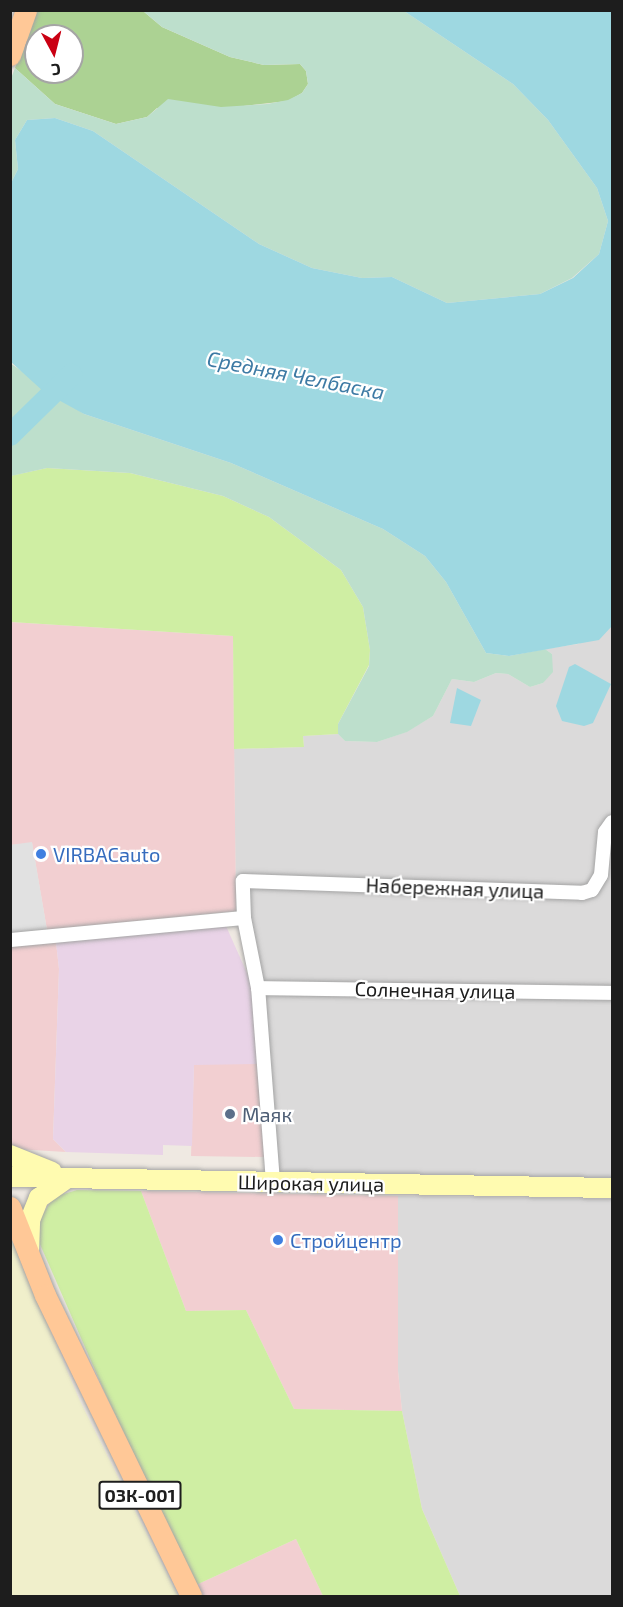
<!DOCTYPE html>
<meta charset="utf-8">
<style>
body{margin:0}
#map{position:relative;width:623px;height:1607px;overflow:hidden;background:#efe9e2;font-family:"Exo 2",sans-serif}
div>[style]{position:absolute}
.residential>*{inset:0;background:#dbdada}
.commercial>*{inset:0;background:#f2cfd1}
.industrial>*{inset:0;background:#e9d3e7}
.farmland>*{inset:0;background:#f0efcb}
.grass>*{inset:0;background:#cfeea3}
.forest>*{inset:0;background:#acd293}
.wetland>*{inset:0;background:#bddfcc}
.parking>*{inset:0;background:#e1e1e1}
.water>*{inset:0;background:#9ed8e1}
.river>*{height:22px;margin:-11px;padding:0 11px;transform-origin:11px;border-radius:11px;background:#9ed8e1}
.roads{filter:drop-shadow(0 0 2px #a4a4a4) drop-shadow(0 0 2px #a4a4a4)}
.street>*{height:14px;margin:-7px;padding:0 7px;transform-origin:7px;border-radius:7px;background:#fff}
.secondary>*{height:20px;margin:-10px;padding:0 10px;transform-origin:10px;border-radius:10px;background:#fffbb0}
.primary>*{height:21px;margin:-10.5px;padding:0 10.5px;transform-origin:10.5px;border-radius:10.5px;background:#ffc897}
.dots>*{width:16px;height:16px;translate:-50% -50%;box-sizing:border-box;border:3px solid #fff;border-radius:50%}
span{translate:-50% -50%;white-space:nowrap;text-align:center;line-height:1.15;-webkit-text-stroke:4.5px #fff;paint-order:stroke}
.shield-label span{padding:2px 4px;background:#fff;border:2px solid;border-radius:4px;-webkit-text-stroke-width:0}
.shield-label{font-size:18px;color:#1d1d1d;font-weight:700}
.shop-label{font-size:20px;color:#366cbe}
.left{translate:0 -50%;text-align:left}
.street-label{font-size:20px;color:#1d1d1d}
.service-label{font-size:20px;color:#4e5e75}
.water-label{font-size:21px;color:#3d7aa4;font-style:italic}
.frame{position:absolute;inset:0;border:12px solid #1d1d1d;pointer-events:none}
.north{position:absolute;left:24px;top:24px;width:60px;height:60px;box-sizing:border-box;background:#fff;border:2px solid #a5a5a5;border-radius:50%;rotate:173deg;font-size:16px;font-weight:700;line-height:24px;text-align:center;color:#1d1d1d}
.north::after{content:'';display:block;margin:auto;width:21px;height:27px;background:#ca0013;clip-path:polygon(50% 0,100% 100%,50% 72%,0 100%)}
</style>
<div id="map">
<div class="residential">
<i style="clip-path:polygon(612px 626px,612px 1179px,267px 1173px,251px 982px,236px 911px,234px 749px,304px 747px,303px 736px,338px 734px,345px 741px,377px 742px,406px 732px,433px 716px,452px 679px,474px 682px,496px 673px,508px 674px,530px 687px,543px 683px,552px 654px,545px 649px,578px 644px)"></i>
<i style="clip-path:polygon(398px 1196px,612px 1199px,612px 1596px,460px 1596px,422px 1509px,402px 1411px,398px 1371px)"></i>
</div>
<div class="commercial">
<i style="clip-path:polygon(10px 622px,233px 636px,236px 911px,47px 930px,32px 843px,11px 845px)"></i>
<i style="clip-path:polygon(56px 942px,59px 969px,53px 1139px,66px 1152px,15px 1149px,11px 1147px,11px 946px)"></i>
<i style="clip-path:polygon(194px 1064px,257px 1064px,264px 1157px,191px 1156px)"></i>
<i style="clip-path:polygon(141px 1191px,398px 1196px,398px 1371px,402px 1411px,294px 1409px,246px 1310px,186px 1311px)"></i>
<i style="clip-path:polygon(296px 1539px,323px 1596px,202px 1596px,196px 1585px)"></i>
</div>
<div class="industrial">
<i style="clip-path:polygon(226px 926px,251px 982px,257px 1064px,194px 1065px,192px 1146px,163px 1145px,163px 1155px,66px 1152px,53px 1139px,59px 969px,56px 942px)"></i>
</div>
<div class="farmland">
<i style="clip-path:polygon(10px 1235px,80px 1401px,178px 1596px,11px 1596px)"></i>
</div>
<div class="grass">
<i style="clip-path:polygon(47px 468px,130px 473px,223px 496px,269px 517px,341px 570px,363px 607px,370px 650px,369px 665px,338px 724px,338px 734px,303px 736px,304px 747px,234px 749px,233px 636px,11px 622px,10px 476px)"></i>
<i style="clip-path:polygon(77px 1190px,141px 1191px,186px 1311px,246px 1310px,294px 1409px,402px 1411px,422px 1509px,460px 1596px,323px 1596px,296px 1539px,196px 1585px,105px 1393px,39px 1242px,39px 1221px,49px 1204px,57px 1196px)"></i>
</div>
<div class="forest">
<i style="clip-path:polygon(evenodd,37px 11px,143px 11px,162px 27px,230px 57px,264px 65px,300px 64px,306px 71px,308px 84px,302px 93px,288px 101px,235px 107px,157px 108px,147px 117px,116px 124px,55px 104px,15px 68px,37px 11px,36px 36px,72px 36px,72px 72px,36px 72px,36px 36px)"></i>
</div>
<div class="wetland">
<i style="clip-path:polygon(143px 11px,404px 11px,513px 84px,548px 120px,597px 188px,608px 221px,599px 254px,572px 278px,540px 294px,447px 303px,392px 277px,362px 278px,312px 268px,259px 244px,93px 131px,55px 118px,27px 120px,15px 140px,18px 169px,11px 183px,10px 81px,15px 68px,55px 104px,116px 124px,147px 117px,168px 99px,221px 107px,267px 104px,288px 100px,302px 93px,308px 84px,306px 71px,300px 64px,264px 65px,230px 57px,162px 27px)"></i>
<i style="clip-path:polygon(10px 363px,84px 414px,231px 463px,383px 529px,425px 556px,446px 582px,486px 653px,509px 656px,545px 649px,552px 654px,553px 672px,543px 683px,530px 687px,508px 674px,496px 673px,474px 682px,452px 679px,433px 716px,407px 732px,377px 742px,345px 741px,338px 734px,338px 724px,369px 666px,370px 650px,363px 607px,341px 570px,269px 517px,223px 496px,130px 473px,47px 468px,11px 476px)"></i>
</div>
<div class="parking">
<i style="clip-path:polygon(32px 842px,47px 930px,11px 933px,10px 845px)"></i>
</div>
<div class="water">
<i style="clip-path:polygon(404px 11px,612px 11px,612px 626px,599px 640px,509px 656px,486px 653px,446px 582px,425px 556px,383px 529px,231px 463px,84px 414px,44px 392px,11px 362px,11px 183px,18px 169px,15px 140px,27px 120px,55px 118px,93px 131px,259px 244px,312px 268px,362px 278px,392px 277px,447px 303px,540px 294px,573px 278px,599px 254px,608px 221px,597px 188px,548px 120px,513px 84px)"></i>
<i style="clip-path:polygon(575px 664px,611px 684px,593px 723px,584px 726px,562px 721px,556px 706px,569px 667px)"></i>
<i style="clip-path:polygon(457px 688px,481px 700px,471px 726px,450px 723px)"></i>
</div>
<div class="river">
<i style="left:10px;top:435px;width:86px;rotate:-44.5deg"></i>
</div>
<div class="roads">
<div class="street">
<i style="left:10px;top:940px;width:235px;rotate:-5.4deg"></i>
<i style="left:258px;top:988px;width:354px;rotate:0.8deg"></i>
<i style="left:273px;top:1182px;width:195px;rotate:-94.4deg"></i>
<i style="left:258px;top:988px;width:71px;rotate:-101.3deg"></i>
<i style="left:244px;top:918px;width:37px;rotate:-92deg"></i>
<i style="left:243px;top:881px;width:339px;rotate:2deg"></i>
<i style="left:582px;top:893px;width:10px;rotate:-17deg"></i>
<i style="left:592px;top:890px;width:17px;rotate:-59deg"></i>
<i style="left:601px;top:875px;width:43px;rotate:-84.7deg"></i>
<i style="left:605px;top:832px;width:12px;rotate:-55deg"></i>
</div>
<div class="secondary">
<i style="left:10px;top:1155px;width:45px;rotate:22deg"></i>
<i style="left:10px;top:1177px;width:602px;rotate:1.05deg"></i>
<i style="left:29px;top:1253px;width:33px;rotate:-88deg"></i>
<i style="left:30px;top:1220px;width:24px;rotate:-68deg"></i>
<i style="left:39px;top:1198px;width:33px;rotate:-35deg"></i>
</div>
<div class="primary">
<i style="left:10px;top:55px;width:48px;rotate:-70.4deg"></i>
<i style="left:10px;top:1207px;width:95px;rotate:68.3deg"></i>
<i style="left:45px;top:1295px;width:335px;rotate:64.1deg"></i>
</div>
</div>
<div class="dots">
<i style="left:41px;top:854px;background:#3f7fe0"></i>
<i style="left:230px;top:1114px;background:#5c6f8a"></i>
<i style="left:278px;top:1240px;background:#3f7fe0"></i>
</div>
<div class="shield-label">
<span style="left:140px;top:1495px">03К-001</span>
</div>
<div class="shop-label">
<span class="left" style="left:53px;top:854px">VIRBACauto</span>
<span class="left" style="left:290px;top:1240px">Стройцентр</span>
</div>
<div class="street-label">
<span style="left:455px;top:888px;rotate:2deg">Набережная улица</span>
<span style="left:435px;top:990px;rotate:1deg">Солнечная улица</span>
<span style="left:311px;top:1183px;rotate:1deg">Широкая улица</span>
</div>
<div class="service-label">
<span class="left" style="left:242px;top:1114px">Маяк</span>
</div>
<div class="water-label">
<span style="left:296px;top:375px;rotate:11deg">Средняя Челбаска</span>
</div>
<div class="frame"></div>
<div class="north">С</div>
</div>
